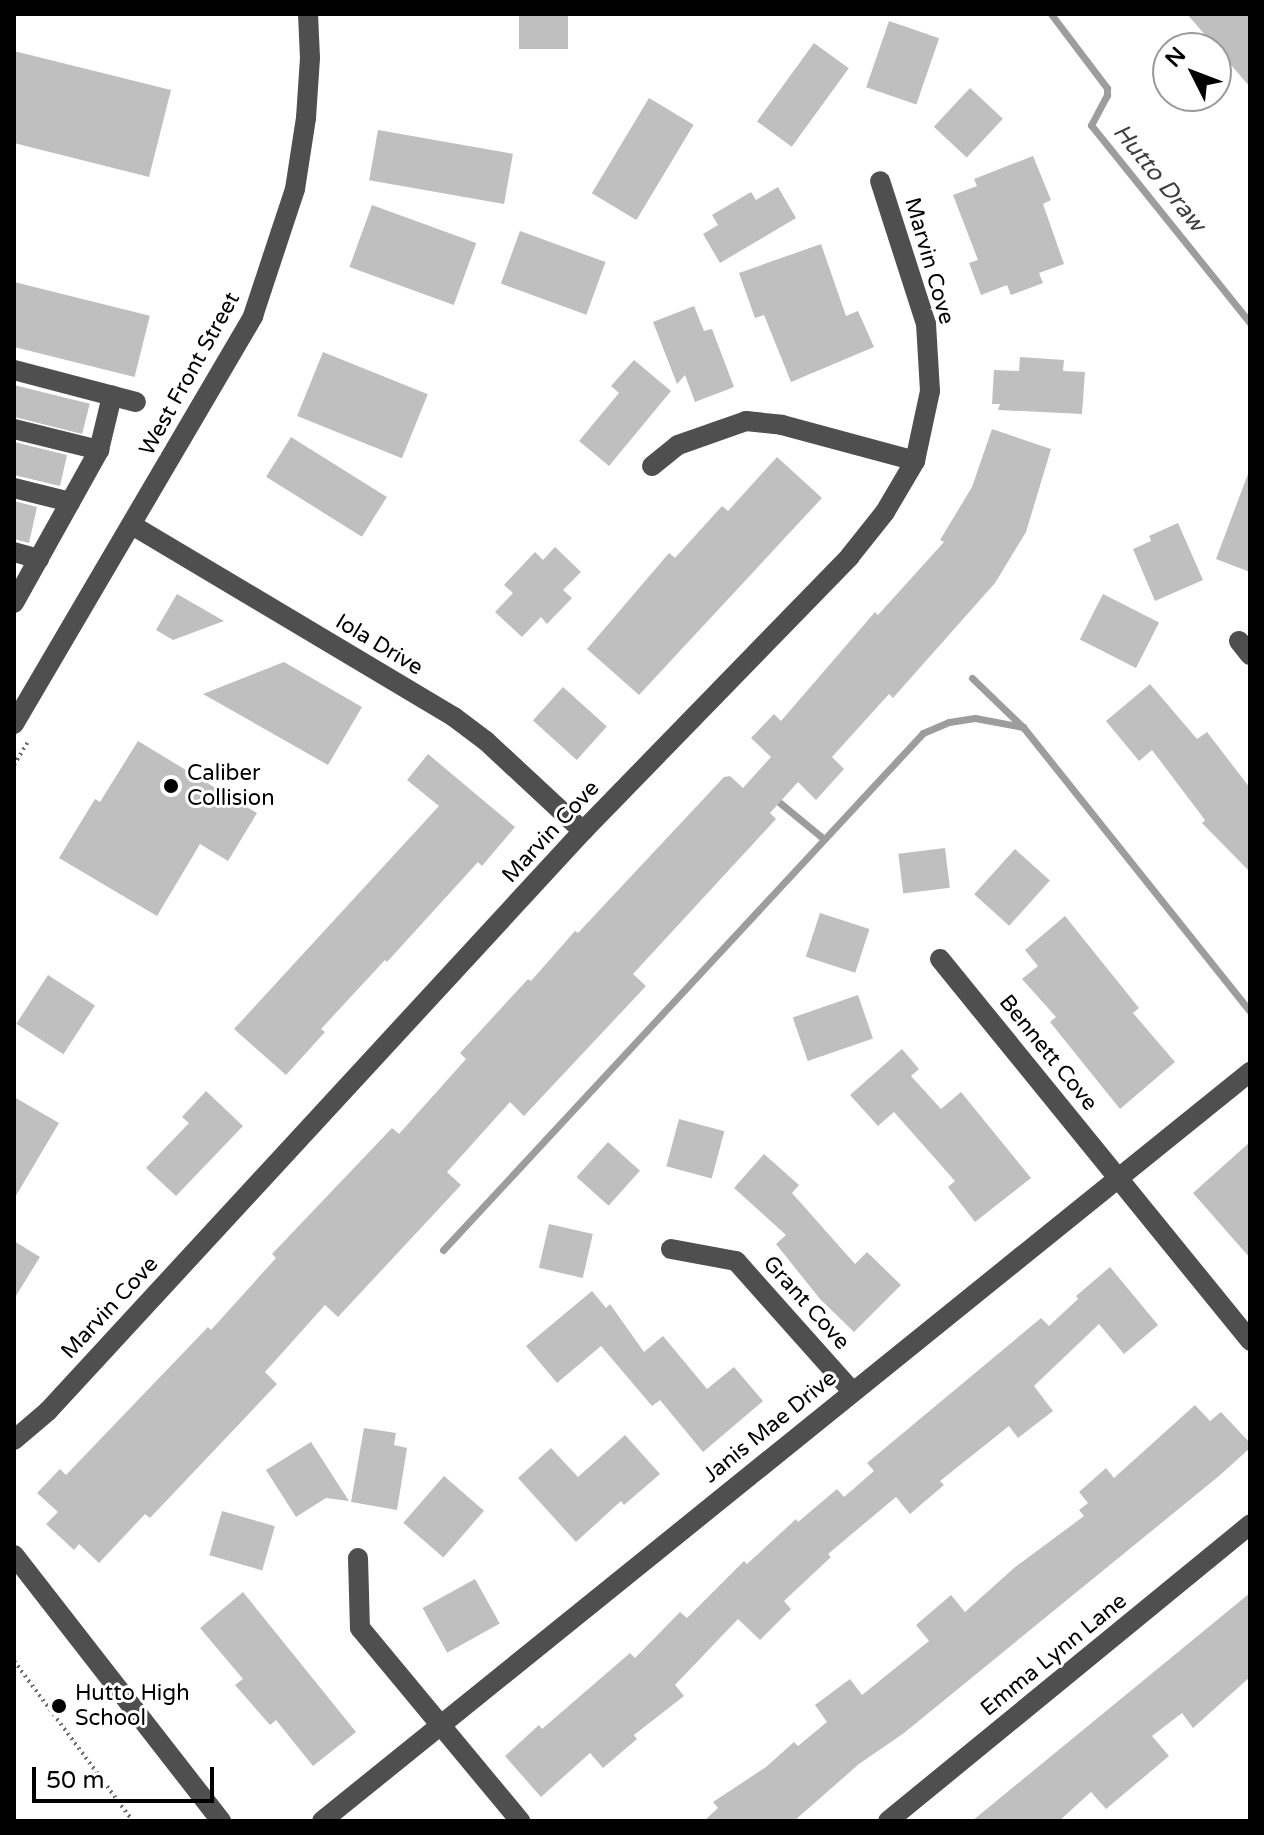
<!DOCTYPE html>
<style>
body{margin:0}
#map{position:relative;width:1264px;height:1835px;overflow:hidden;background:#fff;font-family:"Varela Round",sans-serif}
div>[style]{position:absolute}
.stream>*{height:7px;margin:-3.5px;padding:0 3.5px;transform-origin:3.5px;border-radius:3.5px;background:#9d9d9d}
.building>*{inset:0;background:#bfbfbf;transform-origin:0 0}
.path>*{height:4px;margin-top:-2px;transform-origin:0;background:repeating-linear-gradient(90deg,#717171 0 2px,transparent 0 6px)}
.minor>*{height:20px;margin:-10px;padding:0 10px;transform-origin:10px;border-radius:10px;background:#4f4f4f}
.dots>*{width:22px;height:22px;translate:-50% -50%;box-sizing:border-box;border:4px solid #fff;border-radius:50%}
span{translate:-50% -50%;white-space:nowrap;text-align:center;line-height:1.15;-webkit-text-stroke:6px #fff;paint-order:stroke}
.street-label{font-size:22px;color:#000}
.poi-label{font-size:22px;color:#000}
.left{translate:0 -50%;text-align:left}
.water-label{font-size:24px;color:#3e3e3e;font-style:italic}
.frame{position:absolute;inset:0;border:16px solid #000;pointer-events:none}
.north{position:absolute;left:1152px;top:32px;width:80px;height:80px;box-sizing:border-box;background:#fff;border:2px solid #999;border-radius:50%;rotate:312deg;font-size:22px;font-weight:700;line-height:32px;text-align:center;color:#000}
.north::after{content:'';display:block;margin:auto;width:28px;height:36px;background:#000;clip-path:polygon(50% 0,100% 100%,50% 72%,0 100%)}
.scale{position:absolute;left:32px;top:1767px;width:182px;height:36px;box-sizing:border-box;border:4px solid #000;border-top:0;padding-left:10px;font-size:24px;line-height:28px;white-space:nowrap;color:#000;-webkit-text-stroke:6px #fff;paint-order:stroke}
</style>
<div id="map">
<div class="stream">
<i style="left:1051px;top:14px;width:93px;rotate:52.9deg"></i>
<i style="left:1107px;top:88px;width:7px;rotate:90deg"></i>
<i style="left:1107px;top:95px;width:34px;rotate:118deg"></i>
<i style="left:1091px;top:125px;width:254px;rotate:51.2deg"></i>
<i style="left:972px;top:678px;width:71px;rotate:43.9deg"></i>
<i style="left:1023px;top:727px;width:364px;rotate:51.4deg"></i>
<i style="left:774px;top:798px;width:65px;rotate:39.4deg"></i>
<i style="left:443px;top:1250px;width:705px;rotate:-47.13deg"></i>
<i style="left:923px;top:733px;width:28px;rotate:-23deg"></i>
<i style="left:949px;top:722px;width:26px;rotate:-9deg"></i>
<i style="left:975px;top:718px;width:49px;rotate:10.6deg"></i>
</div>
<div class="building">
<i style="left:519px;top:14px;width:49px;height:35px"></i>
<i style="clip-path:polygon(1187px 14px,1250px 14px,1250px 87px)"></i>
<i style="left:889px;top:21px;width:53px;height:70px;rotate:19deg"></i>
<i style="left:814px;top:43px;width:43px;height:97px;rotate:36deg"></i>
<i style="clip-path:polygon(14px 51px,171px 90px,149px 177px,14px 143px)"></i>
<i style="left:970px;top:88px;width:45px;height:53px;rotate:43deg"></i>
<i style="left:649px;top:98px;width:52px;height:111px;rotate:31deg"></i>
<i style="left:378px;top:130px;width:137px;height:51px;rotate:10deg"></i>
<i style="clip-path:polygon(1033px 156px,1051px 200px,1043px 204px,1064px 264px,1039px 273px,1043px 283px,1011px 295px,1007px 285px,981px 295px,969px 263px,978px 260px,953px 195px,977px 186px,974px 179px)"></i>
<i style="clip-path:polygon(778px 187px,796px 218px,720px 263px,703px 234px,718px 225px,712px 215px,751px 192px,756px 200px)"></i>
<i style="left:372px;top:205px;width:111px;height:66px;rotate:20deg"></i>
<i style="left:520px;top:231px;width:91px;height:56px;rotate:20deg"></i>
<i style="clip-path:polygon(821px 244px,846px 316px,858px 311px,874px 347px,791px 382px,764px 315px,755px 318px,739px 273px)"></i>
<i style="left:14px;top:282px;width:140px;height:63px;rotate:14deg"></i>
<i style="clip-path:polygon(694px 306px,704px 331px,712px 329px,734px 387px,695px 402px,685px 375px,677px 384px,653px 322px)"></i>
<i style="left:323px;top:352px;width:113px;height:69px;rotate:22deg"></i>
<i style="clip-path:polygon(1020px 357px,1064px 360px,1063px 371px,1085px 372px,1082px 414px,998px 410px,1000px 404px,992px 404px,994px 370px,1019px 371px)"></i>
<i style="clip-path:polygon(634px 360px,671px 391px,609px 466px,579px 441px,619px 393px,611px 386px)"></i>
<i style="left:14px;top:385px;width:78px;height:31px;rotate:14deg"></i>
<i style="clip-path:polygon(992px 429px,1051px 449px,1026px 532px,995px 583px,893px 698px,889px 694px,832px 757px,844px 769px,816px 800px,798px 782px,770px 813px,776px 819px,633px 974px,646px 986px,524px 1116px,510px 1102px,447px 1172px,461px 1185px,338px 1317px,325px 1305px,265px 1372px,277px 1384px,150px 1518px,145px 1514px,99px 1563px,79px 1544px,74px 1550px,46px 1524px,58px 1512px,37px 1493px,60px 1469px,66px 1475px,208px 1327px,211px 1330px,276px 1258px,272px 1254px,392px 1128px,399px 1134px,466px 1059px,460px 1053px,528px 979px,531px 981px,575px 931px,578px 933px,724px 777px,730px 776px,743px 788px,771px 757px,751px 738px,774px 714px,781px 721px,875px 612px,878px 615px,944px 542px,940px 540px,972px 487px)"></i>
<i style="left:291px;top:437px;width:113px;height:47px;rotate:32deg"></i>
<i style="clip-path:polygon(14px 442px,67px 455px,60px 486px,14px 475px)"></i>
<i style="clip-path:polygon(777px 457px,822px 498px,639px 695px,587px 649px,669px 553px,675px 558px,722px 506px,728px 511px)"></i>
<i style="clip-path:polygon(1248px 474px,1250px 474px,1250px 572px,1216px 559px)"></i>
<i style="clip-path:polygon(14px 501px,37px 507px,29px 543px,14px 539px)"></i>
<i style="clip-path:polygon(1178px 523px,1203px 580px,1155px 601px,1133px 549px,1151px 541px,1149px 536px)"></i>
<i style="clip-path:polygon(555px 547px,581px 572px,563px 590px,572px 598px,547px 624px,541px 617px,522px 637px,495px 612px,513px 593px,504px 585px,535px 552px,543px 560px)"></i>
<i style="clip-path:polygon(177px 594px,224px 621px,173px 640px,156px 630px)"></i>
<i style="left:1103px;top:594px;width:63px;height:51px;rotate:27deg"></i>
<i style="clip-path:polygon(284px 662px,362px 707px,328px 765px,203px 694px)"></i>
<i style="clip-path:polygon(1150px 684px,1197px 739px,1207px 732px,1250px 788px,1250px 872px,1202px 823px,1205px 820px,1152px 750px,1139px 761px,1106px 721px)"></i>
<i style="left:563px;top:687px;width:59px;height:45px;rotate:42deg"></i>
<i style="clip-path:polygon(138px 741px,257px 813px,228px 861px,200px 844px,157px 916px,59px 858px,95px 799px,100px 802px)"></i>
<i style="clip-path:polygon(428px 754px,515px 827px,482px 866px,478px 862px,387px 962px,385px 960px,321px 1029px,325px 1032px,286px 1075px,234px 1029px,439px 806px,407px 780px)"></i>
<i style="left:945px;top:848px;width:40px;height:47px;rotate:83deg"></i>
<i style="left:1015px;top:849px;width:47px;height:61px;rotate:42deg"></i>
<i style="left:820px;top:913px;width:52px;height:46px;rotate:18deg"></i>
<i style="clip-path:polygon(1065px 916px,1139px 1008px,1133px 1013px,1175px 1062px,1120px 1109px,1050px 1022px,1056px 1017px,1022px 979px,1038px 966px,1025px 950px)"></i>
<i style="left:48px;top:975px;width:56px;height:58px;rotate:33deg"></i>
<i style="left:858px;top:995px;width:46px;height:69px;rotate:71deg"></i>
<i style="clip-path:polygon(902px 1049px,919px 1069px,911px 1076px,941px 1109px,961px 1092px,1031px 1178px,975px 1222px,948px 1187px,955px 1181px,894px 1112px,878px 1126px,850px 1095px)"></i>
<i style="clip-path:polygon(206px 1091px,243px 1126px,176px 1196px,146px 1168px,189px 1123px,182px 1117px)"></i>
<i style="clip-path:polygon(14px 1097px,59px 1123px,14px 1199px)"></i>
<i style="left:679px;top:1119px;width:47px;height:49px;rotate:15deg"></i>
<i style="left:608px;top:1142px;width:43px;height:47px;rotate:42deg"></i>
<i style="clip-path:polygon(1250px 1142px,1250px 1258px,1193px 1193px)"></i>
<i style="clip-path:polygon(764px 1154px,799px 1185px,792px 1193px,855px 1264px,867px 1252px,901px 1285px,854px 1332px,820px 1299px,776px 1244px,786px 1235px,734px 1188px)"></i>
<i style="left:549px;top:1224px;width:45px;height:45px;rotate:13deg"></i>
<i style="clip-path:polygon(14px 1241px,40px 1257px,14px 1299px)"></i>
<i style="clip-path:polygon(1110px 1267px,1158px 1325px,1124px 1354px,1099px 1324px,1034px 1386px,1053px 1411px,1018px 1438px,1009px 1426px,940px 1481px,944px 1485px,910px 1514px,896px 1497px,828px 1554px,831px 1557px,784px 1601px,791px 1609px,760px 1640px,738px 1619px,675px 1685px,684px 1696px,634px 1735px,637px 1739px,603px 1768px,590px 1753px,541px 1797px,505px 1756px,539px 1725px,542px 1729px,630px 1653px,635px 1658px,680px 1612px,687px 1618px,744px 1561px,747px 1564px,796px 1519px,798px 1522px,837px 1489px,844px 1497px,874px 1471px,867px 1463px,1041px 1318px,1049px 1326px,1078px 1299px,1076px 1296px)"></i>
<i style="clip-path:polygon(592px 1291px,606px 1308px,610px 1304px,644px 1352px,663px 1336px,707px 1389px,734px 1367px,763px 1401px,703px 1452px,660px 1400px,652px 1406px,601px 1346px,557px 1383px,526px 1346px)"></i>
<i style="clip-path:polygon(1195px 1405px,1210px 1421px,1221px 1412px,1250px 1443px,1250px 1448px,1219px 1476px,904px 1733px,859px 1764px,794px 1821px,704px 1821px,718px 1808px,713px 1802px,766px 1767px,794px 1742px,798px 1746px,827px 1722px,815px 1705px,850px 1679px,862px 1695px,929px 1641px,916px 1625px,951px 1595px,965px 1612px,1014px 1568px,1084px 1516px,1079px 1510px,1088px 1503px,1079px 1492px,1106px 1468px,1114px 1478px)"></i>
<i style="clip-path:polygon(364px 1428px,396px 1433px,394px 1445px,407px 1448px,397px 1510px,351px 1502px)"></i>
<i style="clip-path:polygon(625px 1435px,660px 1474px,624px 1505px,621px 1501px,576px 1542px,518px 1478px,551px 1448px,578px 1477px)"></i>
<i style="clip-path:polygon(311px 1442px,349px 1501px,326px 1498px,296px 1517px,266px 1470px)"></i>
<i style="left:444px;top:1476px;width:53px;height:62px;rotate:41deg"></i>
<i style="left:222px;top:1511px;width:55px;height:46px;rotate:16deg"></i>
<i style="left:475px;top:1579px;width:51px;height:60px;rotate:61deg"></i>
<i style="clip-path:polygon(243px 1592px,356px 1732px,313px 1766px,276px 1720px,270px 1725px,235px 1685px,243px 1679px,200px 1628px)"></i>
<i style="clip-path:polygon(1250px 1593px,1250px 1677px,1193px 1728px,1182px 1713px,1152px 1736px,1169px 1756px,1106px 1809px,1091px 1792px,1059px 1821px,972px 1821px)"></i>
</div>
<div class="path">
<i style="left:14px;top:765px;width:26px;rotate:-59deg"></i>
<i style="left:14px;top:1661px;width:199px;rotate:53.4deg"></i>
</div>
<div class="minor">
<i style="left:14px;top:370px;width:126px;rotate:14.7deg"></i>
<i style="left:14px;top:429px;width:88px;rotate:13.9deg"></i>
<i style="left:652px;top:466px;width:33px;rotate:-39deg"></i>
<i style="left:678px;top:445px;width:72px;rotate:-19.4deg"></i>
<i style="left:746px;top:421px;width:36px;rotate:6deg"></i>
<i style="left:782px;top:425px;width:138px;rotate:15.1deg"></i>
<i style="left:14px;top:488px;width:58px;rotate:14deg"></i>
<i style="left:132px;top:525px;width:375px;rotate:30.8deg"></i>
<i style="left:454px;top:717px;width:40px;rotate:37deg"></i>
<i style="left:486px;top:741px;width:132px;rotate:42.9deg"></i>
<i style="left:14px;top:552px;width:26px;rotate:16deg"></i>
<i style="left:14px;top:603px;width:175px;rotate:-60.9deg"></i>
<i style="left:99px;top:450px;width:56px;rotate:-76.5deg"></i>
<i style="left:1239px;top:641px;width:18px;rotate:52deg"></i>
<i style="left:14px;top:724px;width:473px;rotate:-59.6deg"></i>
<i style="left:253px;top:316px;width:134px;rotate:-71.7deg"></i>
<i style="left:295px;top:189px;width:72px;rotate:-81.2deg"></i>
<i style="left:306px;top:118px;width:60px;rotate:-86.2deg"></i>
<i style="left:310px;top:58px;width:44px;rotate:-92.6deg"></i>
<i style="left:940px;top:959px;width:492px;rotate:50.9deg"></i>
<i style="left:671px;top:1249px;width:66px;rotate:10.5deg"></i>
<i style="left:736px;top:1261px;width:174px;rotate:48.3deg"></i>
<i style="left:14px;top:1440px;width:45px;rotate:-40.5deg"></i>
<i style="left:48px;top:1411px;width:789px;rotate:-47.31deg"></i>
<i style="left:583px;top:831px;width:383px;rotate:-45.8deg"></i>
<i style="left:850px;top:556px;width:56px;rotate:-51.5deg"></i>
<i style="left:885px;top:512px;width:59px;rotate:-59.5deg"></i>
<i style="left:915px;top:461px;width:72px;rotate:-77.9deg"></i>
<i style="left:930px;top:391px;width:67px;rotate:-93.4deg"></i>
<i style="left:926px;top:324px;width:150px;rotate:-107.8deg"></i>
<i style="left:14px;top:1555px;width:337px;rotate:52.1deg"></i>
<i style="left:358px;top:1558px;width:70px;rotate:88.4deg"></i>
<i style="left:360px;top:1628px;width:251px;rotate:50.3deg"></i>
<i style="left:322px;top:1821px;width:1193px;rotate:-38.91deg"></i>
<i style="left:888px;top:1821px;width:468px;rotate:-39.3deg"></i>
</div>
<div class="dots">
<i style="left:171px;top:786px;background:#000"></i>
<i style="left:59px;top:1706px;background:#000"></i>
</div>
<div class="street-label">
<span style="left:929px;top:261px;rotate:74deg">Marvin Cove</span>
<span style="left:190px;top:374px;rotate:-61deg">West Front Street</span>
<span style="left:379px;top:645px;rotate:31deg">Iola Drive</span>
<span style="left:551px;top:832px;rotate:-47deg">Marvin Cove</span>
<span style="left:1048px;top:1053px;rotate:51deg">Bennett Cove</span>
<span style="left:806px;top:1303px;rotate:48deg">Grant Cove</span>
<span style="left:110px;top:1308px;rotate:-47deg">Marvin Cove</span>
<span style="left:770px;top:1427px;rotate:-39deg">Janis Mae Drive</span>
<span style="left:1054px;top:1655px;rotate:-39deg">Emma Lynn Lane</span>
</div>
<div class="poi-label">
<span class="left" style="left:187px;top:786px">Caliber<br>Collision</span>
<span class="left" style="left:75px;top:1706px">Hutto High<br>School</span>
</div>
<div class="water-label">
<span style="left:1159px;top:178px;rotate:51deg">Hutto Draw</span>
</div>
<div class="frame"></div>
<div class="north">N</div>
<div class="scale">50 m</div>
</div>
